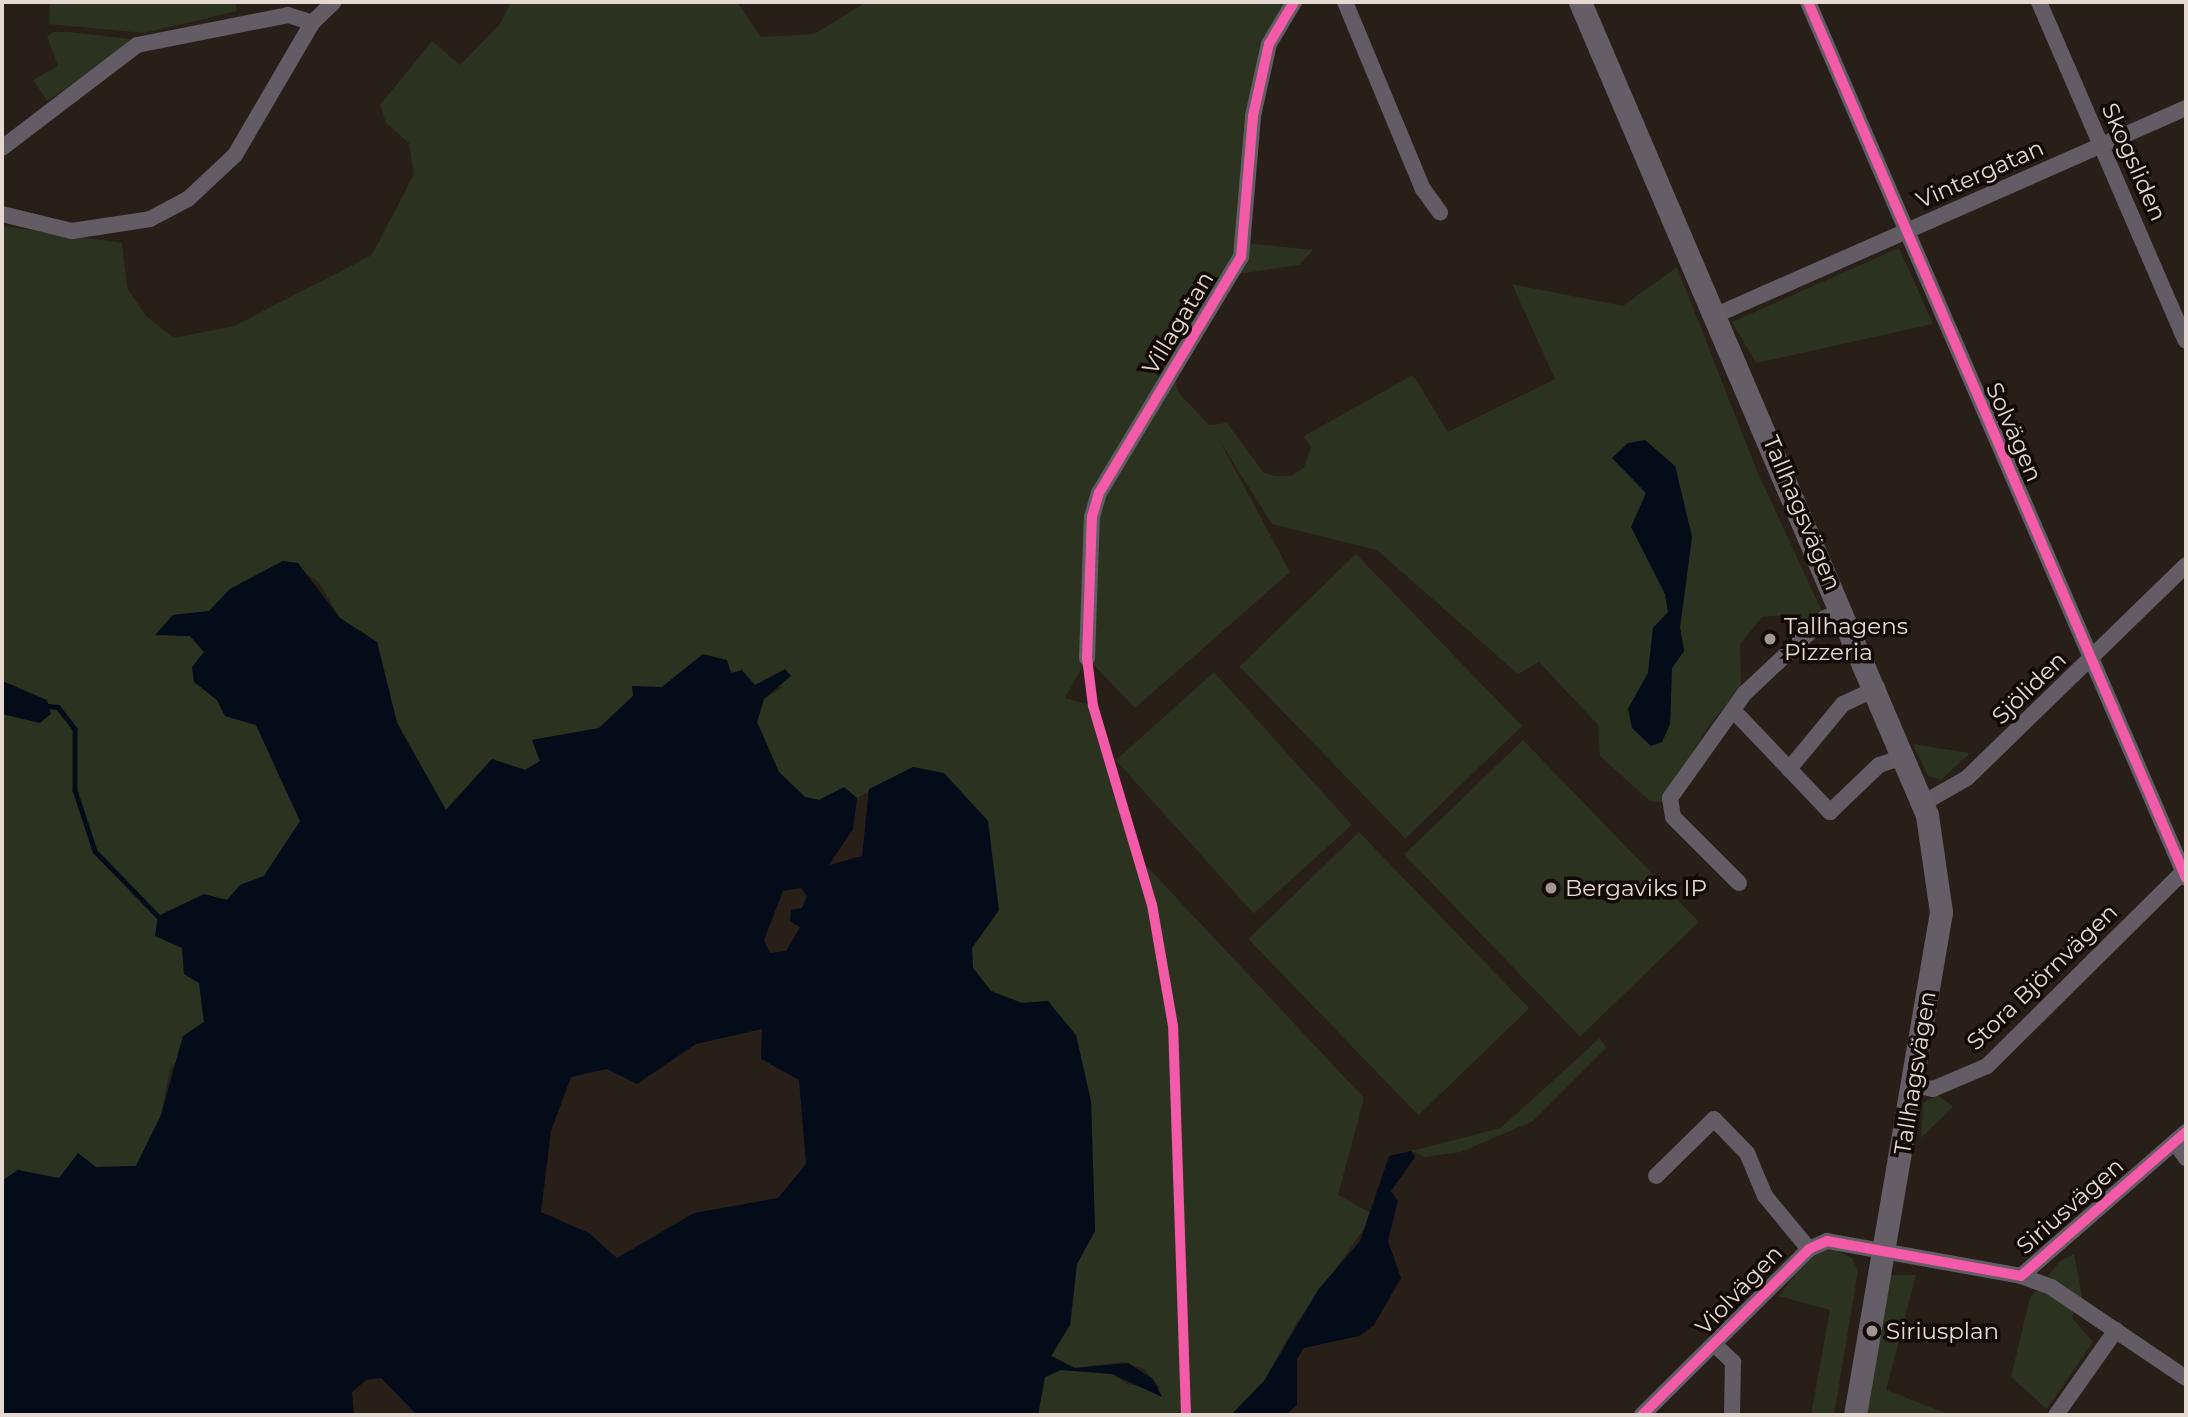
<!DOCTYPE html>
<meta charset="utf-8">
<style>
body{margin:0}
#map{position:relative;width:2188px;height:1417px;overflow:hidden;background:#291f19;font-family:Montserrat,sans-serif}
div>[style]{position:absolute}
.green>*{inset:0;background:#2b321f;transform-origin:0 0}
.water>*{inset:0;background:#040c1a}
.stream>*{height:4.5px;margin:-2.25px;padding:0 2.25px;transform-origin:2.25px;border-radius:2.25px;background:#040c1a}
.street>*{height:16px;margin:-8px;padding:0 8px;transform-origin:8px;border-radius:8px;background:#635c65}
.secondary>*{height:23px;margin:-11.5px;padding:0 11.5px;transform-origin:11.5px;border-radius:11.5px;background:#665e66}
.cycleway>*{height:10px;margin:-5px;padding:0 5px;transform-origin:5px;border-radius:5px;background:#f35aa7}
.dots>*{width:19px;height:19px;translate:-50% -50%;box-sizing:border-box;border:4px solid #120a06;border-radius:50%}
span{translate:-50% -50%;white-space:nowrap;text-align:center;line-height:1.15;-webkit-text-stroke:7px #120a06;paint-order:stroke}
.street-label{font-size:23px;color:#e5d9d1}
.poi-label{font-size:23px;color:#e5d9d1}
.left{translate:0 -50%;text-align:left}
.frame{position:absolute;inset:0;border:4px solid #e5d9d1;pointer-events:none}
</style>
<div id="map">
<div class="green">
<i style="clip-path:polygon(50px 2px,235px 2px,237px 11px,144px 33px,49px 24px)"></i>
<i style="clip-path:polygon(evenodd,511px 2px,737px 2px,761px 37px,814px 34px,867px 2px,1289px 2px,1263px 41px,1244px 124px,1236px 242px,1313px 250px,1299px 265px,1217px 277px,1170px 362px,1179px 393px,1209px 425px,1227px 423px,1263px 472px,1275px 476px,1292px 476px,1304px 467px,1311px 448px,1304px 436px,1413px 375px,1448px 432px,1555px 379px,1512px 284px,1623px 306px,1677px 267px,1757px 471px,1825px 618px,1806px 633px,1785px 615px,1762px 617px,1740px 644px,1741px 687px,1708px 727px,1662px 802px,1650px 801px,1600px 756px,1598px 725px,1539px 662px,1518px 674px,1377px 550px,1272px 524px,1219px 440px,1290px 572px,1135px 708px,1087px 658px,1065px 698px,1093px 706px,1139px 858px,1364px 1098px,1338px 1195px,1374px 1215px,1295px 1325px,1264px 1381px,1231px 1415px,1038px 1415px,1045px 1377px,1061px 1370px,1112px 1374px,1127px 1384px,1161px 1389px,1144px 1369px,1121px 1362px,1075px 1368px,1051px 1356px,1070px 1325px,1077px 1264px,1095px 1231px,1091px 1101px,1048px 1001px,1022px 1003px,991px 991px,973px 968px,972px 948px,999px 910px,992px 874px,913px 767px,857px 798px,844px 788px,819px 800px,805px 797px,779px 772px,757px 722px,764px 699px,783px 687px,755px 685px,703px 655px,662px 687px,633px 687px,633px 696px,599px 728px,533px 740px,540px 761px,525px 770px,492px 759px,446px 810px,397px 723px,377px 642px,340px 618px,318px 581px,283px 561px,230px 589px,209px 611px,173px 615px,156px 634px,190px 636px,204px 652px,194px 681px,217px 700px,225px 716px,256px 725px,300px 821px,264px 876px,240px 885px,227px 900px,158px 916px,182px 948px,184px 974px,199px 983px,204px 1022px,170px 1070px,161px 1115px,136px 1166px,96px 1167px,59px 1179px,18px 1170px,2px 1181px,2px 714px,27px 715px,18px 687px,2px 681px,2px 226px,122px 243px,127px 288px,146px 316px,174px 338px,234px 326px,372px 255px,414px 174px,409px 143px,386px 123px,380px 105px,432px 41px,460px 65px,500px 24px,511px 2px,1675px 466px,1692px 537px,1680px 627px,1684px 651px,1672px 668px,1670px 724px,1628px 709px,1648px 673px,1653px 628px,1668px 612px,1665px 593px,1632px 527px,1646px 493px,1675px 466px)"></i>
<i style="clip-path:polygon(54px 32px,69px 32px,139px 40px,47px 101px,33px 80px,58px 66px,47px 36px)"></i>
<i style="clip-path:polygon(1899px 248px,1933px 324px,1756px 363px,1732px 322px)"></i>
<i style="left:1356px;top:554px;width:239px;height:162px;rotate:46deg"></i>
<i style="left:1214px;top:672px;width:206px;height:132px;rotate:48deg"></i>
<i style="left:1523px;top:740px;width:253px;height:165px;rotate:46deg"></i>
<i style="clip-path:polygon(1913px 744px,1970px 753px,1941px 780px,1928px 776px)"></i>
<i style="left:1359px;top:832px;width:245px;height:154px;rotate:46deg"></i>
<i style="clip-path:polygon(1600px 1038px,1606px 1048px,1533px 1121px,1461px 1152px,1425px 1157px,1411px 1151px,1501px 1128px)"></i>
<i style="clip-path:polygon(1938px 1095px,1953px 1107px,1921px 1138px,1923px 1103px)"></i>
<i style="clip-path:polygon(1832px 1248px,1852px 1258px,1858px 1271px,1834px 1415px,1811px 1415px,1830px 1310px,1779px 1296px,1811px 1254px)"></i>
<i style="clip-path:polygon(2074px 1254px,2082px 1296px,2072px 1318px,2093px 1342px,2047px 1409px,2011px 1377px,2030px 1298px,2060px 1261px)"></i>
<i style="clip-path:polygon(1890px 1275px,1916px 1275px,1886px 1390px,1951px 1415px,1862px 1415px)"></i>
</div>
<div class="water">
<i style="clip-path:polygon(1645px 440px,1675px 466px,1692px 537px,1680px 627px,1684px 651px,1672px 668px,1670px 724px,1662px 742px,1651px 746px,1632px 728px,1628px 709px,1648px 673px,1653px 628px,1668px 612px,1665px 594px,1631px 527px,1646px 493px,1612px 458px,1628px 443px)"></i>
<i style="clip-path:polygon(evenodd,283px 561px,298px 563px,340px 618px,377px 642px,397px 723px,446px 810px,492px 759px,525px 770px,540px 761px,532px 740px,599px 728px,633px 696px,632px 686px,662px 687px,703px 654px,727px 660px,731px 673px,742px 670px,755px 685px,785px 669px,791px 676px,764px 699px,757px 722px,779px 772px,805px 797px,819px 800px,844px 787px,857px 798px,853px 829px,829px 865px,862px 856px,869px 789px,913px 767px,944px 773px,988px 821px,999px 910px,972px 948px,973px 968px,991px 991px,1022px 1003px,1048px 1001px,1076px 1035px,1091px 1101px,1095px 1231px,1077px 1264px,1070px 1325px,1051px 1356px,1075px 1368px,1128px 1363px,1153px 1379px,1162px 1397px,1112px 1374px,1061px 1370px,1045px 1377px,1038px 1415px,417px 1415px,381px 1378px,366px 1380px,352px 1392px,354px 1415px,2px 1415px,2px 1181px,18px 1170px,59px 1178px,78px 1153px,96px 1167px,136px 1166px,161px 1115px,183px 1036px,204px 1022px,199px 983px,184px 974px,182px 948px,155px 936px,158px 916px,204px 894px,227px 900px,240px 885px,264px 876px,300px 821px,256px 725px,225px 716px,217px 700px,194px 682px,192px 667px,204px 652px,190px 636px,155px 635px,173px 615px,209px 611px,230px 589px,283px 561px,801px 888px,807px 896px,802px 908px,791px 910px,790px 921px,800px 927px,786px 951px,770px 953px,764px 940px,783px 891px,801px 888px,283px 561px,762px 1029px,761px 1059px,799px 1080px,806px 1164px,778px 1198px,694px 1213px,617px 1258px,589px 1233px,541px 1212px,551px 1131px,571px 1077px,607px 1069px,637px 1084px,696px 1044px,762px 1029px)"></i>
<i style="clip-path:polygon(2px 681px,47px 700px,51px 714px,40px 723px,2px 714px)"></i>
<i style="clip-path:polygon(1411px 1151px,1415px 1157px,1391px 1191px,1398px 1201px,1388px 1241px,1401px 1278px,1374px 1325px,1359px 1336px,1304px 1348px,1297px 1359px,1297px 1405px,1286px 1415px,1231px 1415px,1264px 1381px,1318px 1290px,1360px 1241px,1389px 1156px)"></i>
</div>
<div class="stream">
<i style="left:48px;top:706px;width:10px;rotate:6deg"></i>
<i style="left:58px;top:707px;width:28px;rotate:52deg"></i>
<i style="left:75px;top:729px;width:61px;rotate:90deg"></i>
<i style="left:75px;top:790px;width:64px;rotate:71.8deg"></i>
<i style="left:95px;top:851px;width:91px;rotate:45.9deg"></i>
</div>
<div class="street">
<i style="left:1345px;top:2px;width:203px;rotate:67.4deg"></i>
<i style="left:1423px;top:189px;width:29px;rotate:54deg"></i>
<i style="left:1808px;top:2px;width:954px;rotate:66.66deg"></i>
<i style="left:2039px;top:2px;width:369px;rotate:66.6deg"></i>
<i style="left:2px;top:148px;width:170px;rotate:-37.3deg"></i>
<i style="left:137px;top:45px;width:154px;rotate:-11.2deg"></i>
<i style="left:288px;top:15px;width:25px;rotate:18deg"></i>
<i style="left:2px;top:214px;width:72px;rotate:13.7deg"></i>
<i style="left:72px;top:231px;width:79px;rotate:-8.7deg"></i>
<i style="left:150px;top:219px;width:43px;rotate:-27.8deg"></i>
<i style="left:188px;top:199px;width:64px;rotate:-43.1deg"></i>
<i style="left:235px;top:155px;width:153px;rotate:-59.7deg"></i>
<i style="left:312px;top:23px;width:30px;rotate:-44deg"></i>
<i style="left:1716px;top:315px;width:514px;rotate:-23.77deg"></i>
<i style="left:1087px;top:658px;width:141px;rotate:-88deg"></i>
<i style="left:1092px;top:517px;width:25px;rotate:-74deg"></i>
<i style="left:1099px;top:493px;width:275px;rotate:-59deg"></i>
<i style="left:1241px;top:257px;width:142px;rotate:-85.1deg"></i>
<i style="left:1253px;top:116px;width:74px;rotate:-77.5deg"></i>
<i style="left:1269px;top:44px;width:49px;rotate:-59.2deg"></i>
<i style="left:1733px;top:710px;width:141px;rotate:46.4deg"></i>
<i style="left:1830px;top:812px;width:68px;rotate:-43.8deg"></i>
<i style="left:1879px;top:765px;width:28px;rotate:-18deg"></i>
<i style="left:1789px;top:769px;width:85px;rotate:-50.3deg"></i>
<i style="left:1843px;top:704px;width:38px;rotate:-25deg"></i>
<i style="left:1925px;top:802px;width:48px;rotate:-29.7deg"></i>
<i style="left:1967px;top:778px;width:305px;rotate:-44.2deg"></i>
<i style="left:1739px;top:883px;width:93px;rotate:-135deg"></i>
<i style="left:1673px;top:817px;width:19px;rotate:-99deg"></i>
<i style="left:1670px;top:798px;width:129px;rotate:-54.5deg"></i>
<i style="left:1745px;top:693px;width:110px;rotate:-43.2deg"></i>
<i style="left:1825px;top:618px;width:20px;rotate:-20deg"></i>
<i style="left:1913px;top:1085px;width:20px;rotate:11deg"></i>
<i style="left:1933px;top:1089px;width:59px;rotate:-23.1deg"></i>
<i style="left:1987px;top:1066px;width:280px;rotate:-44.7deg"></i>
<i style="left:2175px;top:1143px;width:19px;rotate:54deg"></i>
<i style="left:1656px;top:1176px;width:81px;rotate:-44.5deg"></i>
<i style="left:1714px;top:1119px;width:47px;rotate:45.9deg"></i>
<i style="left:1747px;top:1153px;width:47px;rotate:67.3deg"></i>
<i style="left:1765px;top:1196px;width:69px;rotate:50.3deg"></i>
<i style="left:2021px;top:1276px;width:32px;rotate:20deg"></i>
<i style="left:2051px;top:1287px;width:163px;rotate:34deg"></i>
<i style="left:1715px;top:1345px;width:25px;rotate:43deg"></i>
<i style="left:1733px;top:1362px;width:53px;rotate:91.1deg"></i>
<i style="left:1642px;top:1415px;width:235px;rotate:-44.8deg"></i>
<i style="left:1809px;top:1249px;width:20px;rotate:-24deg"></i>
<i style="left:1827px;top:1241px;width:197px;rotate:10.2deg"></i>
<i style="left:2021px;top:1276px;width:219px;rotate:-41.1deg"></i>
<i style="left:2056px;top:1415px;width:104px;rotate:-54.8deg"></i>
</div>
<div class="secondary">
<i style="left:1580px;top:2px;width:884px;rotate:66.89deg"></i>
<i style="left:1927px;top:815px;width:98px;rotate:81.8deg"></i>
<i style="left:1941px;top:912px;width:510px;rotate:99.7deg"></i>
</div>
<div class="cycleway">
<i style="left:1808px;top:2px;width:954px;rotate:66.66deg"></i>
<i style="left:1186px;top:1415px;width:389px;rotate:-91.9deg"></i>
<i style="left:1173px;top:1026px;width:123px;rotate:-99.8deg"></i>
<i style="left:1152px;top:905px;width:208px;rotate:-106.5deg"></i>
<i style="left:1093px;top:706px;width:48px;rotate:-97.1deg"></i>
<i style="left:1087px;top:658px;width:141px;rotate:-88deg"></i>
<i style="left:1092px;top:517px;width:25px;rotate:-74deg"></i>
<i style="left:1099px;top:493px;width:275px;rotate:-59deg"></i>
<i style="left:1241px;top:257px;width:142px;rotate:-85.1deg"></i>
<i style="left:1253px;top:116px;width:74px;rotate:-77.5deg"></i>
<i style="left:1269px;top:44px;width:49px;rotate:-59.2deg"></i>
<i style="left:1642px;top:1415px;width:235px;rotate:-44.8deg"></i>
<i style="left:1809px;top:1249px;width:20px;rotate:-24deg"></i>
<i style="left:1827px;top:1241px;width:197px;rotate:10.2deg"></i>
<i style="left:2021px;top:1276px;width:219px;rotate:-41.1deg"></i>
</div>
<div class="dots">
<i style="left:1770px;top:639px;background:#a39891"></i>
<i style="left:1551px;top:888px;background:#a39891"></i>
<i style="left:1872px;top:1331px;background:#a39891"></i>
</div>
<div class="street-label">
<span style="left:2134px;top:162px;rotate:66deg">Skogsliden</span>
<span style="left:1980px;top:174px;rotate:-24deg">Vintergatan</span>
<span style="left:1178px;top:323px;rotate:-59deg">Villagatan</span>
<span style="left:2014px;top:432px;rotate:66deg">Solvägen</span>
<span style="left:1802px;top:513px;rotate:67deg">Tallhagsvägen</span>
<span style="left:2029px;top:688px;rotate:-44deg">Sjöliden</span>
<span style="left:2042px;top:977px;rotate:-44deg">Stora Björnvägen</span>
<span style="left:1915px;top:1073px;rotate:-81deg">Tallhagsvägen</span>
<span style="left:2070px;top:1206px;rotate:-41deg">Siriusvägen</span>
<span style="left:1739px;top:1290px;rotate:-46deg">Violvägen</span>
</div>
<div class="poi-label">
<span class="left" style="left:1784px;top:639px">Tallhagens<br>Pizzeria</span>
<span class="left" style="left:1565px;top:888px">Bergaviks IP</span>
<span class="left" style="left:1886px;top:1331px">Siriusplan</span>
</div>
<div class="frame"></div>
</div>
